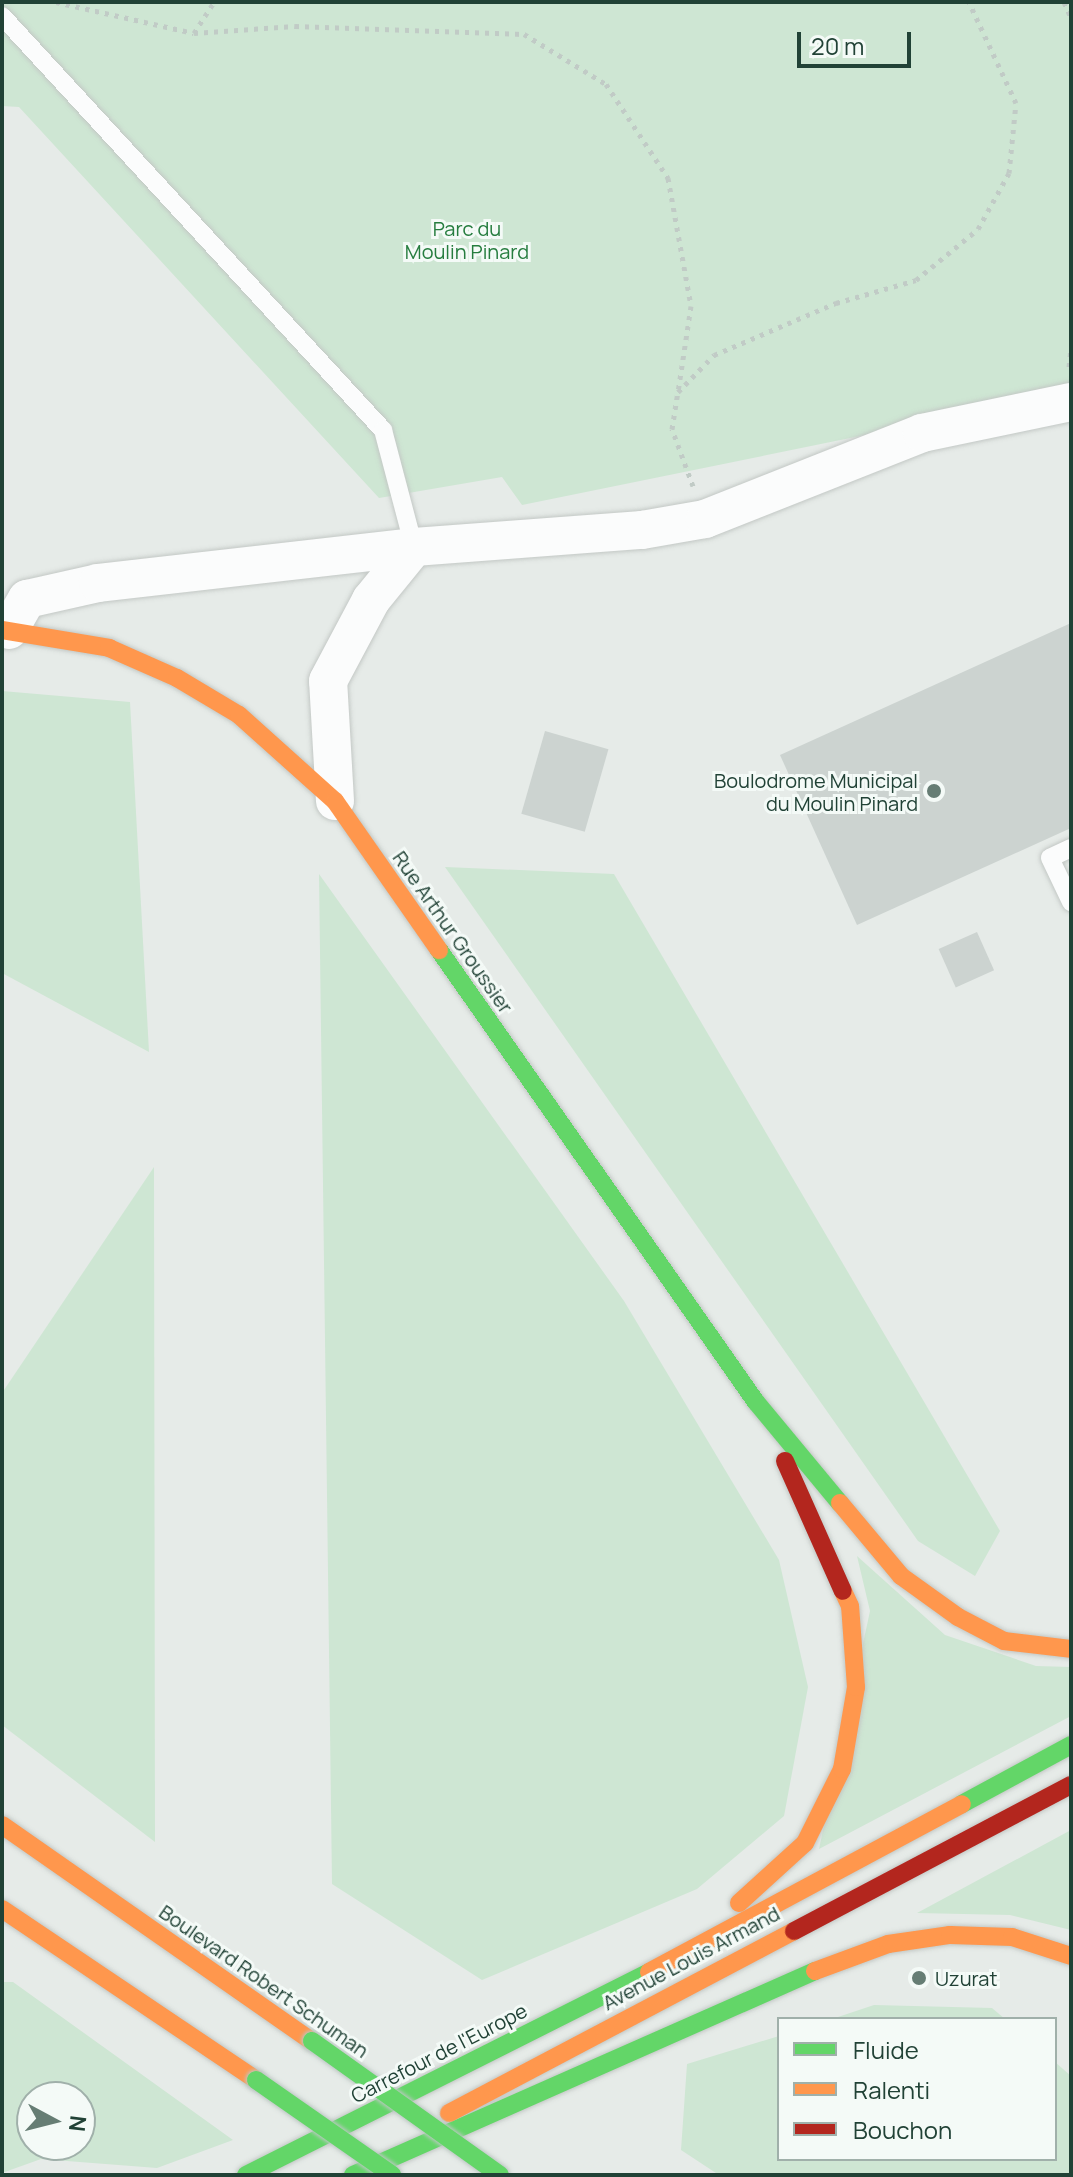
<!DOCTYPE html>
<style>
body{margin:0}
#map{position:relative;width:1073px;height:2177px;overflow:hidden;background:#e6ebe8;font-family:Manrope,sans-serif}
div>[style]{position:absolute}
.green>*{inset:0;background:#cee6d3}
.building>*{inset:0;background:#ccd3d0;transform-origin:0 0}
.path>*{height:5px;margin-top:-2.5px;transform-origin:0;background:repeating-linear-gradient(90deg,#c1cbc6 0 4px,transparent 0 10px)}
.roads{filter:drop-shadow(0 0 2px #c3c8c5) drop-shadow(0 0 2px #c3c8c5)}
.lane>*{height:18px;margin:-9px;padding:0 9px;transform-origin:9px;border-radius:9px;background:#fbfcfc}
.street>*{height:38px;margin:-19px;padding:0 19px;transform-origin:19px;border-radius:19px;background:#fbfcfc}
.fast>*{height:18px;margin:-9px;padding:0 9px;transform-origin:9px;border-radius:9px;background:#63d668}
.slow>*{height:18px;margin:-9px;padding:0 9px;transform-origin:9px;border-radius:9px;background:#ff974d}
.jam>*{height:18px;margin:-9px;padding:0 9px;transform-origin:9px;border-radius:9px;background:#b3261e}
.bridges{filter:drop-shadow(0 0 2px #bdc7c3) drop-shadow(0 0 2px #bdc7c3)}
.fast-bridge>*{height:18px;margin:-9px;padding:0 9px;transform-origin:9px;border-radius:9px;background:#63d668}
.dots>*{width:22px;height:22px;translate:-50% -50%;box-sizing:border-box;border:4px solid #f4faf7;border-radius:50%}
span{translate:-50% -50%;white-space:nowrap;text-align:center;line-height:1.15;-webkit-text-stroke:6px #f4faf7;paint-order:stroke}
.park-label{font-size:20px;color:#267d3f}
.poi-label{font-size:20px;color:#214236}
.right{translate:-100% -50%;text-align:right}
.left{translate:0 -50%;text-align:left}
.street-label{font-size:20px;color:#214236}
.frame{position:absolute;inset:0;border:4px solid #214236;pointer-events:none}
.legend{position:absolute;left:777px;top:2017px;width:280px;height:144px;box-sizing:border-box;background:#f4faf7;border:2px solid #a0b0aa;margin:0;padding:10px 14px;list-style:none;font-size:24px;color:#214236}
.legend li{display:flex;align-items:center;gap:16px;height:40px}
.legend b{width:40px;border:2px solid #a0b0aa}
.north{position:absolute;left:16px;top:2081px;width:80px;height:80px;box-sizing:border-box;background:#f4faf7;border:2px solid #a0b0aa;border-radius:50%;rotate:97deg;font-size:22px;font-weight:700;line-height:32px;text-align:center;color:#214236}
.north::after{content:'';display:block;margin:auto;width:28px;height:36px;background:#667d74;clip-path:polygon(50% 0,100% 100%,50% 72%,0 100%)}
.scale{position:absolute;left:797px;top:32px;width:114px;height:36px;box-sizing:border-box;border:4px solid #214236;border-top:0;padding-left:10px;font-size:24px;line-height:28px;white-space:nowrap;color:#214236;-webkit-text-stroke:6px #f4faf7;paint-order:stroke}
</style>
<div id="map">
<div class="green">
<i style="clip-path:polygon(2px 2px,1071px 2px,1071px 393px,522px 505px,502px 477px,379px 498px,19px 107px,2px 106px)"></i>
<i style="clip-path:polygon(2px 691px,130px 702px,149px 1052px,2px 973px)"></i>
<i style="clip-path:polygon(445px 867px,614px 874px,1000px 1531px,975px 1576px,918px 1541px)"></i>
<i style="clip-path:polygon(319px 874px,624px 1301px,779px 1560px,808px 1687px,784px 1816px,697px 1889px,482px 1980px,332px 1884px)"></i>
<i style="clip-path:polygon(154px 1167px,155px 1842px,2px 1725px,2px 1393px)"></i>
<i style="clip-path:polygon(857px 1556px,945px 1635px,1036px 1666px,1071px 1667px,1071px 1716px,819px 1849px,870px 1611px)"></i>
<i style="clip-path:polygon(1071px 1830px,1071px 1930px,1010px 1915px,917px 1913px)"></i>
<i style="clip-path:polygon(evenodd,2px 1982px,13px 1982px,233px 2140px,157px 2168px,41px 2159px,2px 2173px,2px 1982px,80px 2097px,80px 2145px,32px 2145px,32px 2097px,80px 2097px)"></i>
<i style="clip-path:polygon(874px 2005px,992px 2008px,1005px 2019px,832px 2019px)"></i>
<i style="clip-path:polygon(779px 2036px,779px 2159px,1055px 2159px,1055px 2062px,1071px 2076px,1071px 2175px,719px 2175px,681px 2150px,687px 2064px)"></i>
</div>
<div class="building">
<i style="clip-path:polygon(1071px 623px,1071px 828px,857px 925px,780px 755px)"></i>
<i style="left:545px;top:731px;width:66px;height:86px;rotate:16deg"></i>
<i style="left:977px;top:932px;width:42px;height:42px;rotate:66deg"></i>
</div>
<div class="path">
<i style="left:56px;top:2px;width:141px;rotate:12.7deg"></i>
<i style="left:194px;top:33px;width:37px;rotate:-57deg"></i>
<i style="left:1064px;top:2px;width:17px;rotate:66deg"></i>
<i style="left:194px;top:33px;width:101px;rotate:-4deg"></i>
<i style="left:295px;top:26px;width:229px;rotate:2deg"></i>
<i style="left:524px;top:34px;width:96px;rotate:31.4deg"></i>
<i style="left:606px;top:84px;width:113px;rotate:56.6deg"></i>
<i style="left:668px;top:178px;width:130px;rotate:79.8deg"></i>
<i style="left:691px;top:306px;width:87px;rotate:98.6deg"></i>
<i style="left:1069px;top:367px;width:19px;rotate:-84deg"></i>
<i style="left:693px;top:486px;width:61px;rotate:-110.2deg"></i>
<i style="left:672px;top:429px;width:37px;rotate:-81deg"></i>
<i style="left:678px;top:392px;width:52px;rotate:-45.8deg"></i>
<i style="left:714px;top:355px;width:133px;rotate:-23.1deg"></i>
<i style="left:836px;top:303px;width:83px;rotate:-16deg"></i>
<i style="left:916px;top:280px;width:80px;rotate:-39.4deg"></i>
<i style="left:978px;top:229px;width:64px;rotate:-61deg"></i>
<i style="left:1009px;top:173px;width:70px;rotate:-84.3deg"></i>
<i style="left:1016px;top:103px;width:111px;rotate:-115deg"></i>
</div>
<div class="roads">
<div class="lane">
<i style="left:2px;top:16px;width:563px;rotate:47.38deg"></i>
<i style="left:383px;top:430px;width:121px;rotate:75.2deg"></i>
<i style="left:1071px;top:848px;width:23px;rotate:155deg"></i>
<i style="left:1050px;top:858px;width:49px;rotate:64.5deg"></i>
</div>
<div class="street">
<i style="left:9px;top:630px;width:36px;rotate:-60deg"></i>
<i style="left:27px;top:599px;width:73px;rotate:-12.7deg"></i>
<i style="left:98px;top:583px;width:318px;rotate:-6.5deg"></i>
<i style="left:414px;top:547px;width:229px;rotate:-4.3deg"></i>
<i style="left:642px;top:530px;width:64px;rotate:-9.9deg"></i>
<i style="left:705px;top:519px;width:233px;rotate:-21.6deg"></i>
<i style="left:922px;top:433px;width:152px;rotate:-11.8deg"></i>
<i style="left:335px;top:801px;width:120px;rotate:-93.3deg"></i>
<i style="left:328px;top:681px;width:92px;rotate:-62deg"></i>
<i style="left:371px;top:600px;width:68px;rotate:-50.9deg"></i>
</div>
<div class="fast">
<i style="left:439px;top:950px;width:552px;rotate:54.96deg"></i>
<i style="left:756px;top:1402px;width:131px;rotate:50.3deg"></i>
<i style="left:962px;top:1804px;width:124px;rotate:-28.4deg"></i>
<i style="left:246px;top:2175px;width:451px;rotate:-26.7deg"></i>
<i style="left:353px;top:2175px;width:505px;rotate:-23.82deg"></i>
</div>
<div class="slow">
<i style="left:2px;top:630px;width:109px;rotate:9.5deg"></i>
<i style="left:109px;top:648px;width:74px;rotate:23.8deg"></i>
<i style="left:177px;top:678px;width:72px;rotate:30.8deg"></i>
<i style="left:239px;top:715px;width:129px;rotate:41.9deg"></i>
<i style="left:335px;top:801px;width:182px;rotate:55.1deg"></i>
<i style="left:840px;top:1503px;width:95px;rotate:50.1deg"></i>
<i style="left:901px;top:1576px;width:70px;rotate:35.7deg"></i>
<i style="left:958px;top:1617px;width:52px;rotate:27.6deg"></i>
<i style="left:1004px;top:1641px;width:67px;rotate:6.8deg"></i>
<i style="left:2px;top:1825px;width:378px;rotate:34.9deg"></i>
<i style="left:739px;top:1903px;width:89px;rotate:-42.3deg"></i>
<i style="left:805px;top:1843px;width:83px;rotate:-63.4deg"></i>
<i style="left:842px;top:1769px;width:83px;rotate:-80.3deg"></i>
<i style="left:856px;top:1687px;width:81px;rotate:-94.2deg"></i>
<i style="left:850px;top:1606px;width:17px;rotate:-115deg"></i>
<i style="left:2px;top:1909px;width:306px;rotate:33.9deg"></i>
<i style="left:815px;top:1971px;width:78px;rotate:-20.3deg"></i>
<i style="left:888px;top:1944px;width:63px;rotate:-8.3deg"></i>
<i style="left:950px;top:1935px;width:62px;rotate:1.8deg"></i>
<i style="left:1012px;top:1937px;width:62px;rotate:17.9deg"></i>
<i style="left:649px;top:1972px;width:355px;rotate:-28.2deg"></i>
<i style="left:449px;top:2113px;width:390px;rotate:-27.8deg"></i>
</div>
<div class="jam">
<i style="left:785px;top:1461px;width:142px;rotate:66deg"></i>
<i style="left:794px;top:1931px;width:313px;rotate:-27.8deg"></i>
</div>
</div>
<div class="bridges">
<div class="fast-bridge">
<i style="left:312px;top:2041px;width:231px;rotate:35.5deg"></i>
<i style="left:256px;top:2080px;width:166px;rotate:34.9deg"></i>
</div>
</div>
<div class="dots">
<i style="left:934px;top:791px;background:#667d74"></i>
<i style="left:919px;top:1978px;background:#667d74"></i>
</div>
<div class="park-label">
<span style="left:467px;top:240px">Parc du<br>Moulin Pinard</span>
</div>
<div class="poi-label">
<span class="right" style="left:918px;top:792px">Boulodrome Municipal<br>du Moulin Pinard</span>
<span class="left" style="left:935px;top:1978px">Uzurat</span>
</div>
<div class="street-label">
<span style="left:453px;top:932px;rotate:55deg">Rue Arthur Groussier</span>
<span style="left:691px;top:1958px;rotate:-28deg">Avenue Louis Armand</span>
<span style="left:264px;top:1981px;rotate:35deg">Boulevard Robert Schuman</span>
<span style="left:439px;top:2053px;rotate:-27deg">Carrefour de l'Europe</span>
</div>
<div class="frame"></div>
<ul class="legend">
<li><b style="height:10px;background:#63d668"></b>Fluide</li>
<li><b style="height:10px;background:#ff974d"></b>Ralenti</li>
<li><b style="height:10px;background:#b3261e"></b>Bouchon</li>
</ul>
<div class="north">N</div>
<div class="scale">20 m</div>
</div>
